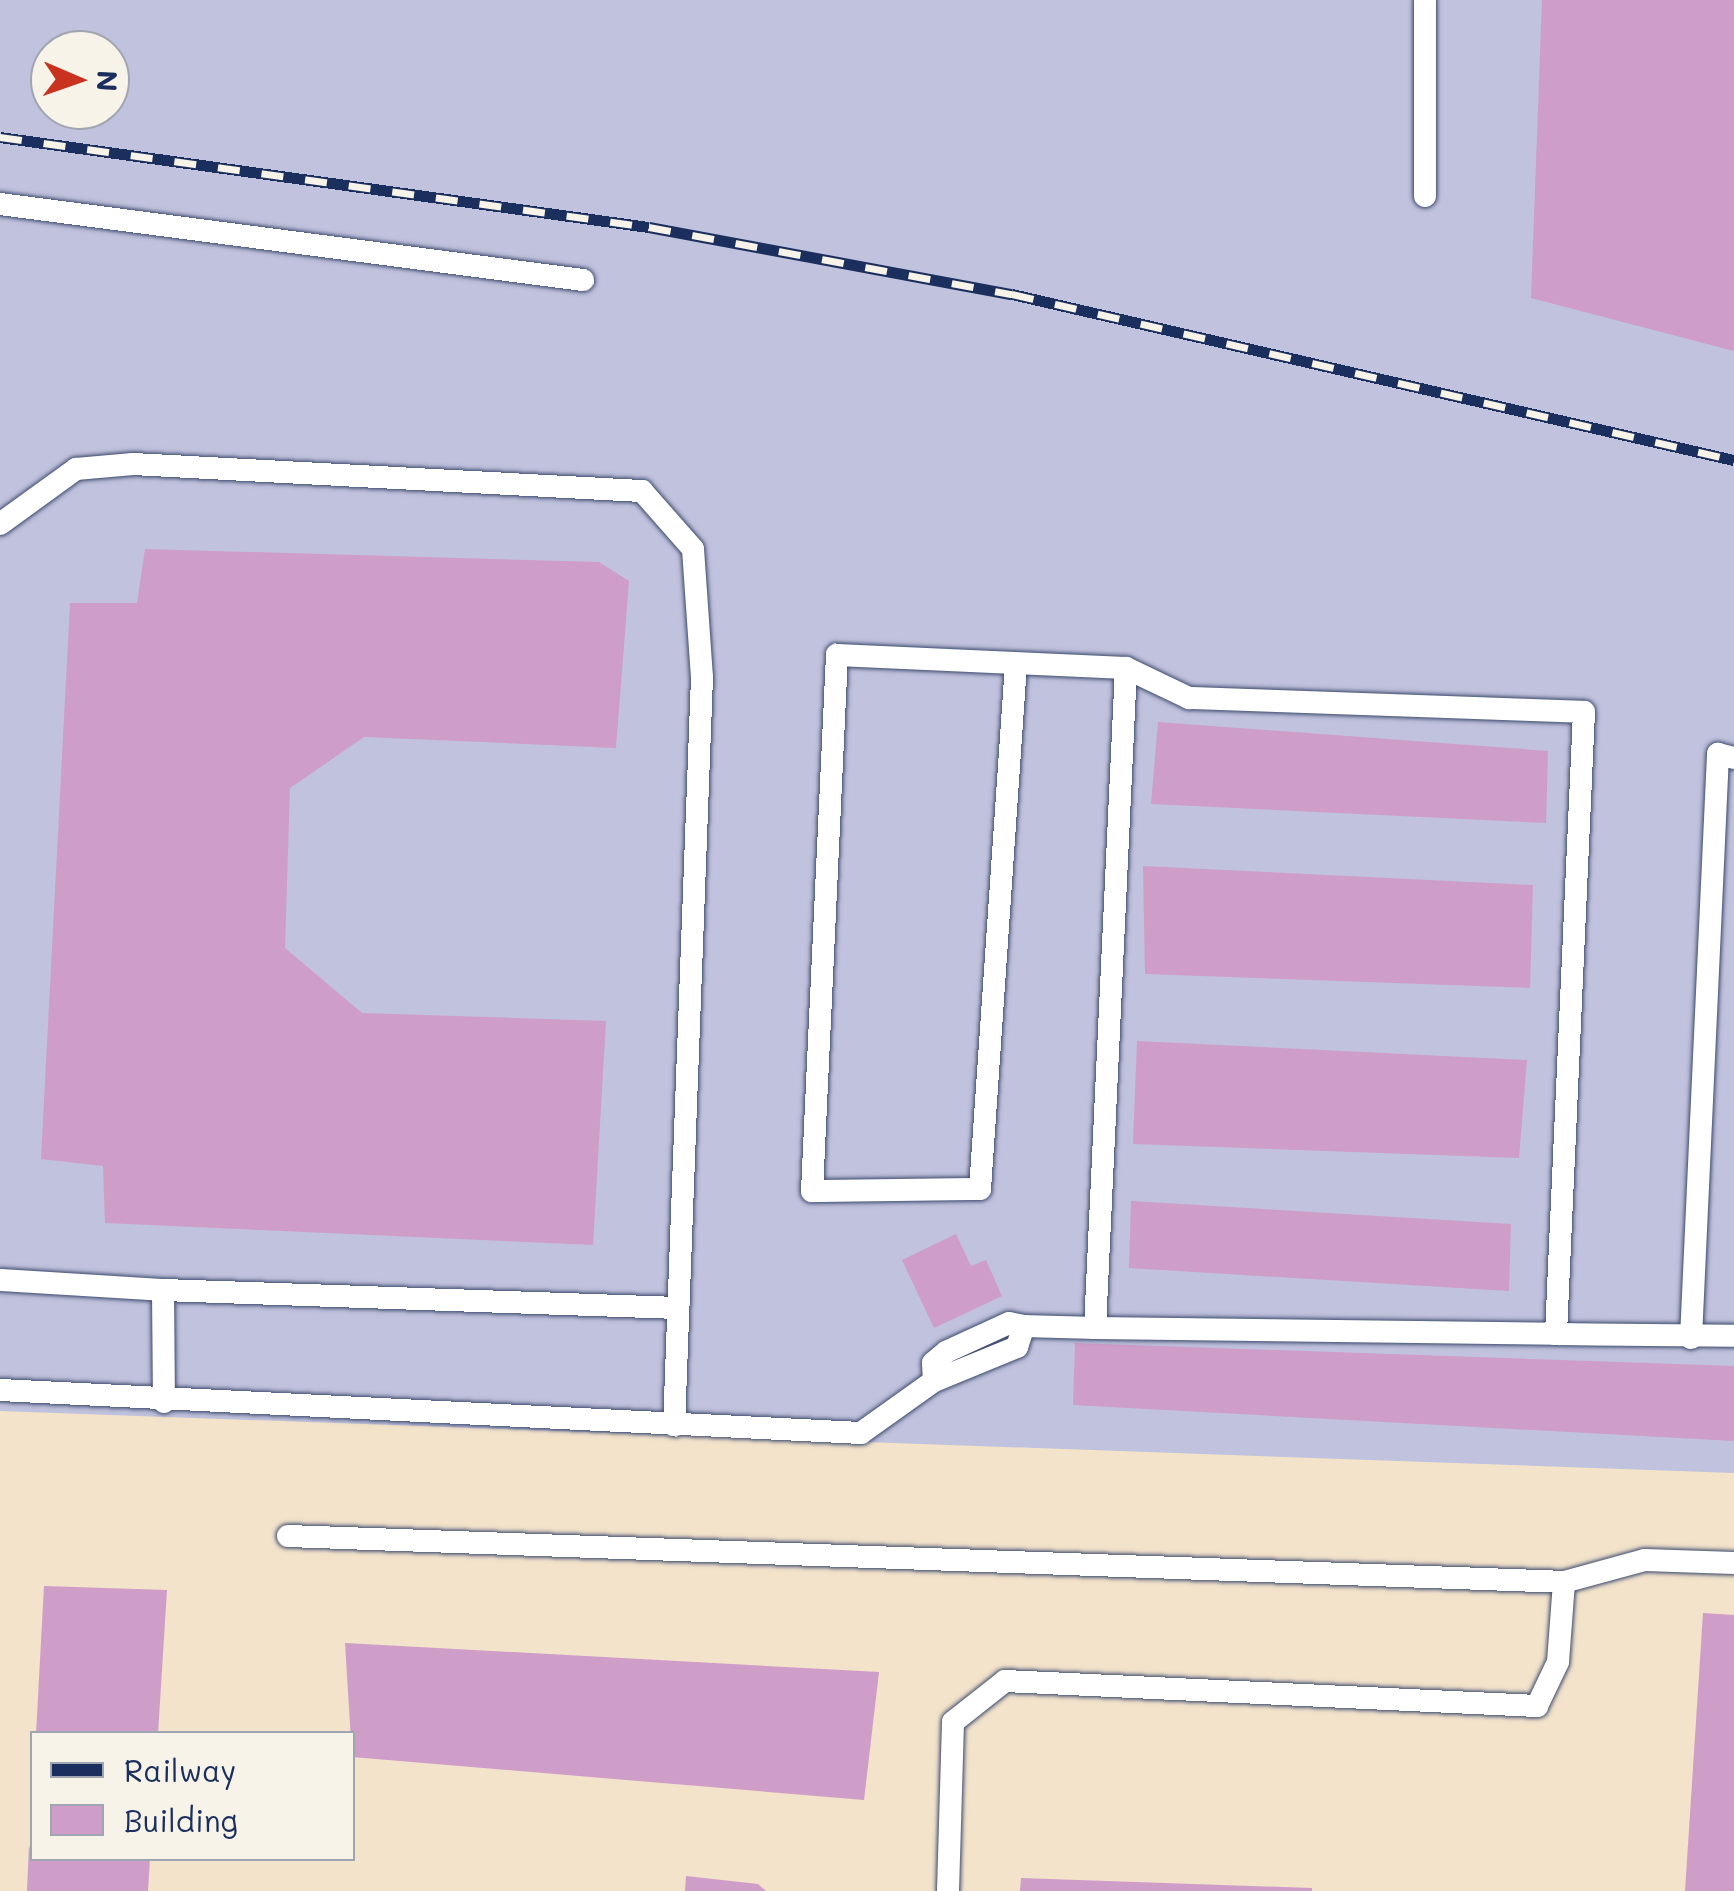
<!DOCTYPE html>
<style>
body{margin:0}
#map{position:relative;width:1734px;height:1891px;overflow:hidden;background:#f3e3cb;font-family:Mali,sans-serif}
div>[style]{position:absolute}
.industrial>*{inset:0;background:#c1c2dd}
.building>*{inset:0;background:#ce9dc8}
.roads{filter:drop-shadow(0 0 2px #3b4a6e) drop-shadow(0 0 2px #3b4a6e)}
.lane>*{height:22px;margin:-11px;padding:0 11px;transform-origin:11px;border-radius:11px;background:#fff}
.rail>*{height:11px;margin-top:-5.5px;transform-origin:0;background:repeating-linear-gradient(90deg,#f7f3e8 0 22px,#1b2f5e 0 44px);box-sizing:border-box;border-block:2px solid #1b2f5e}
span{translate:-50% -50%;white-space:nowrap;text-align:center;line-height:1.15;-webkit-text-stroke:8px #f7f3e8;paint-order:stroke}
.legend{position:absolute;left:30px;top:1731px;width:325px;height:130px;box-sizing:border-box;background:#f7f3e8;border:2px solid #9fa5b1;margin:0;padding:12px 18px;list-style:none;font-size:30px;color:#1b2f5e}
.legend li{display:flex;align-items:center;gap:20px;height:50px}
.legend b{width:50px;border:2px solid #9fa5b1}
.north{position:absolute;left:30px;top:30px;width:100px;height:100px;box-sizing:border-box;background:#f7f3e8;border:2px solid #9fa5b1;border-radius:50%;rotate:92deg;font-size:28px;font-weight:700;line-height:40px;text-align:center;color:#1b2f5e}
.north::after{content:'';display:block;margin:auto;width:35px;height:45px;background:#c8321e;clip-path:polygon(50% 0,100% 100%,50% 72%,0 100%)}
</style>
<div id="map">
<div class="industrial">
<div style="clip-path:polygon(evenodd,0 0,1734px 0,1734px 1473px,0 1411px,0 0,50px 50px,110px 50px,110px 110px,50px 110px,50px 50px)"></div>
</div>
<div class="building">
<div style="clip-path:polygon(1542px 0,1734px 0,1734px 351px,1531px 298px)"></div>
<div style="clip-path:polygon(145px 549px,599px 562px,629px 581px,616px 748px,364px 737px,290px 788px,285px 948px,362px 1013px,606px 1021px,593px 1245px,105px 1223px,103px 1166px,41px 1159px,70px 603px,137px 603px)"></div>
<div style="clip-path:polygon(1158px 722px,1548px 751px,1546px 823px,1151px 804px)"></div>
<div style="clip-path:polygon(1143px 866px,1533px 885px,1530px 988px,1145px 974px)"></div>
<div style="clip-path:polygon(1137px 1041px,1527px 1060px,1519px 1158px,1133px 1144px)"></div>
<div style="clip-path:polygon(1131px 1201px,1511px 1224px,1509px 1291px,1129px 1268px)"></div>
<div style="clip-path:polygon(956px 1234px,971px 1266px,986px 1260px,1002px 1296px,934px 1328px,902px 1260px)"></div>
<div style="clip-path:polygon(1075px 1343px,1734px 1366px,1734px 1441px,1073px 1405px)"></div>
<div style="clip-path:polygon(44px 1586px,167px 1590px,158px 1734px,36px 1734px)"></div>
<div style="clip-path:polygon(1703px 1613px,1734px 1615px,1734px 1891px,1685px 1891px)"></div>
<div style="clip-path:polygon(345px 1643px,879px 1672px,864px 1800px,352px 1757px)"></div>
<div style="clip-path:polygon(29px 1845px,32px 1858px,150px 1858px,148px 1891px,27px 1891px)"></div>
<div style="clip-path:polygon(686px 1876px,758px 1884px,766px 1891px,685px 1891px)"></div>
<div style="clip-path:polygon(1021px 1878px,1312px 1888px,1312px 1891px,1020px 1891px)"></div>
</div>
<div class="roads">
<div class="lane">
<div style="left:1425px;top:196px;width:196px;rotate:-90deg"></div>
<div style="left:0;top:204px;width:588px;rotate:7.43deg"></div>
<div style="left:0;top:524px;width:94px;rotate:-35.9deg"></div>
<div style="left:76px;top:469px;width:57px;rotate:-5deg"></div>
<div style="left:133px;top:464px;width:510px;rotate:3.04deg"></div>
<div style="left:642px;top:491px;width:77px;rotate:48.7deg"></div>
<div style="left:693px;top:549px;width:128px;rotate:86deg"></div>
<div style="left:702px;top:677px;width:749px;rotate:92.14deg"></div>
<div style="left:1016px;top:664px;width:526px;rotate:93.92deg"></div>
<div style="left:980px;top:1189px;width:168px;rotate:179.3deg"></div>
<div style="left:812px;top:1191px;width:537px;rotate:-87.33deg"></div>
<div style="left:837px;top:655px;width:289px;rotate:2.6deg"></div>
<div style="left:1126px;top:668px;width:661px;rotate:92.69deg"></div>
<div style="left:1095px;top:1328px;width:71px;rotate:-178.4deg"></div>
<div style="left:1126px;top:668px;width:70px;rotate:25.5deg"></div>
<div style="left:1189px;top:698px;width:395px;rotate:2deg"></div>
<div style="left:1584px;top:712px;width:623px;rotate:92.58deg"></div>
<div style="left:1556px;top:1334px;width:178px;rotate:0.6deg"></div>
<div style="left:0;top:1280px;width:163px;rotate:3.5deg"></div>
<div style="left:163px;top:1290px;width:112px;rotate:89.5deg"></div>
<div style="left:163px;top:1290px;width:515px;rotate:2deg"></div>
<div style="left:1095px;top:1328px;width:461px;rotate:0.7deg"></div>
<div style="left:1691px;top:1338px;width:585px;rotate:-87.35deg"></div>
<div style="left:1718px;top:754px;width:16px;rotate:14deg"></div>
<div style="left:0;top:1390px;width:862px;rotate:2.86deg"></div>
<div style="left:861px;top:1433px;width:90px;rotate:-35.5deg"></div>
<div style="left:934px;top:1381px;width:90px;rotate:-22.3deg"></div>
<div style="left:1017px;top:1347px;width:22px;rotate:-72deg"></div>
<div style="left:1024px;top:1326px;width:15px;rotate:-169deg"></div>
<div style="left:1009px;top:1323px;width:69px;rotate:155.3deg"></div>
<div style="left:946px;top:1352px;width:17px;rotate:140deg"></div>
<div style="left:933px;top:1363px;width:18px;rotate:87deg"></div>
<div style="left:288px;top:1536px;width:1277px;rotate:2.06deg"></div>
<div style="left:948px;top:1891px;width:169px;rotate:-88.3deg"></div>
<div style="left:953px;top:1722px;width:66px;rotate:-38.3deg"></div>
<div style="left:1005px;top:1681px;width:533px;rotate:2.69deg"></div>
<div style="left:1537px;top:1706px;width:49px;rotate:-64.5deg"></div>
<div style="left:1558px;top:1662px;width:80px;rotate:-85.7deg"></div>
<div style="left:1564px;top:1582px;width:84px;rotate:-15.2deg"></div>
<div style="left:1645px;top:1560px;width:89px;rotate:1.9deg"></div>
</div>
</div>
<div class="rail">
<div style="left:0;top:137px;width:655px;rotate:7.9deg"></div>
<div style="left:649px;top:227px;width:369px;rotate:10.5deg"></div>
<div style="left:1012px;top:294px;width:741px;rotate:12.95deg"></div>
</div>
<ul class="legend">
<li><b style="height:12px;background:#1b2f5e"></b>Railway</li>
<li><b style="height:28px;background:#ce9dc8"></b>Building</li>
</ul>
<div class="north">N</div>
</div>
